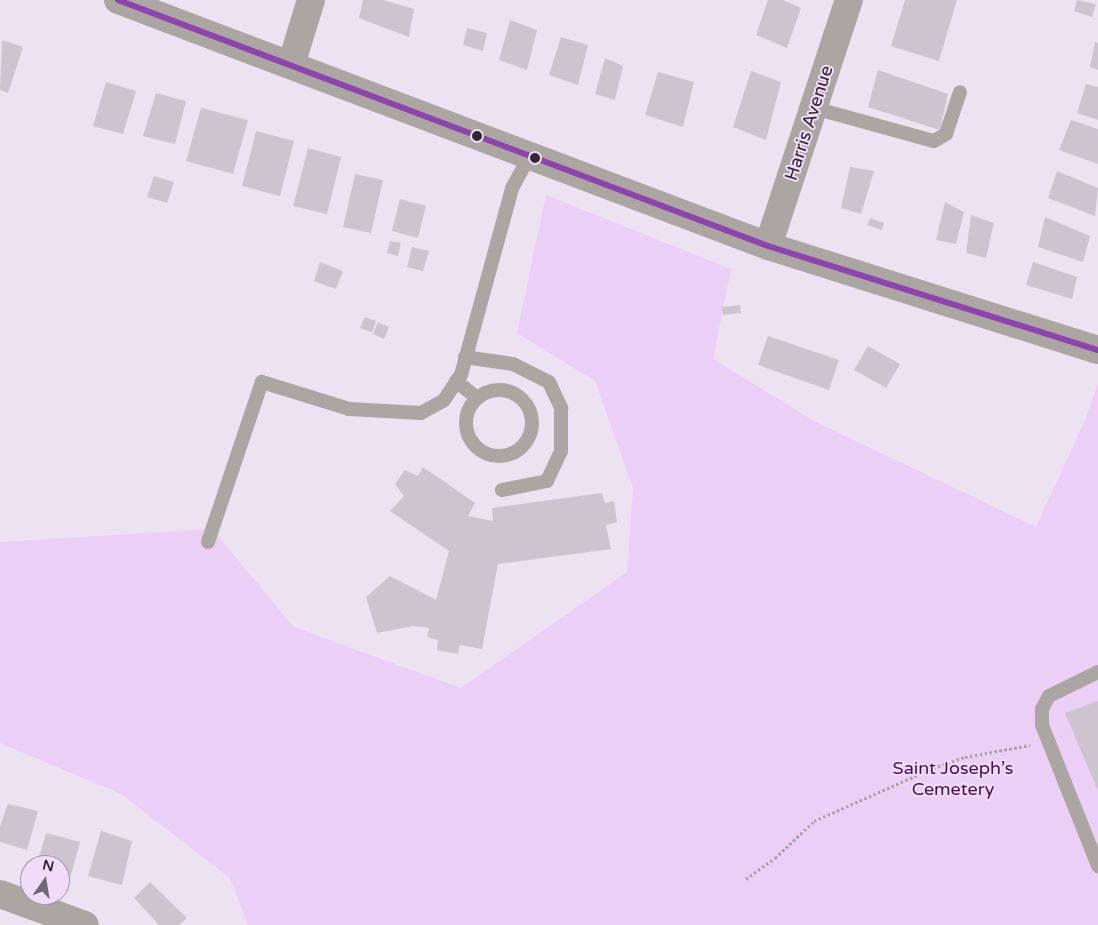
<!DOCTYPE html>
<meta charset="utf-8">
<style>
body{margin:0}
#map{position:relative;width:1098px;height:925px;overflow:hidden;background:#ede2f2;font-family:"Varela Round",sans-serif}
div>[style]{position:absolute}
.green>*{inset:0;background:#eccff7}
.building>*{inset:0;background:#cdc4d0}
.path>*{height:3px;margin-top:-1.5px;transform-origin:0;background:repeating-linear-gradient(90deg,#a9a4a4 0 2.5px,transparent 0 5px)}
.service>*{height:14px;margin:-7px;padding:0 7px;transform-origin:7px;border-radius:7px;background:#aba6a2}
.service>.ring{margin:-7px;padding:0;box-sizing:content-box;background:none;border:14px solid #aba6a2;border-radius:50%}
.minor>*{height:28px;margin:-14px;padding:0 14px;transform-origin:14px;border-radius:14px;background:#aba6a2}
.tertiary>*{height:28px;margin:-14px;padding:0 14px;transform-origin:14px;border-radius:14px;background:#aba6a2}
.bus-1>*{height:6px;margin:-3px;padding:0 3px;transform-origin:3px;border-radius:3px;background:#8e44ad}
.dots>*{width:14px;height:14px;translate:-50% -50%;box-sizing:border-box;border:2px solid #f0dcf8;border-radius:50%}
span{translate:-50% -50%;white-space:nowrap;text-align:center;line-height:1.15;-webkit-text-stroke:4px #f0dcf8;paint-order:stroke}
.street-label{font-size:18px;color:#302833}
.park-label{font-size:18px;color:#450f56}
.north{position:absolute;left:20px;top:855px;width:50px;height:50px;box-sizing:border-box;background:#f0dcf8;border:1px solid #a394a9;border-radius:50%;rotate:13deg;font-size:14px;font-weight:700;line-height:20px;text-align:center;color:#302833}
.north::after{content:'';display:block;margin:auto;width:18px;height:22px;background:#726976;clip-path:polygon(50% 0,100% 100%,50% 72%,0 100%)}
</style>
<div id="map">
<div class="green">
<div style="clip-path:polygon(546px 195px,731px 269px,713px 359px,814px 421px,1036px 527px,1086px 418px,1098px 383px,1098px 925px,248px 925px,230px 878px,121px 794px,0 743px,0 542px,212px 529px,294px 627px,461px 688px,627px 572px,633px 488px,595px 381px,517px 333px)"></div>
</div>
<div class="building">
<div style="clip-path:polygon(363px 0,383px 0,414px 9px,409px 37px,359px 18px)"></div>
<div style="clip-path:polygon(768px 0,783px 0,801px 8px,787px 48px,756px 35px)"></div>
<div style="clip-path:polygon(905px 0,957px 0,939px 61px,891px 46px)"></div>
<div style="clip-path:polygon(1077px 0,1096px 4px,1092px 17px,1074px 11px)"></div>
<div style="clip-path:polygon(510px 20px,537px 30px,527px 70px,499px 60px)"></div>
<div style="clip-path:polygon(467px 28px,487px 33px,483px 51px,463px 45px)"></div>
<div style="clip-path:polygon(561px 37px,588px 45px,578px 85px,549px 75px)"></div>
<div style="clip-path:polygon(2px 40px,23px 47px,8px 93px,0 90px)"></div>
<div style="clip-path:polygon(1095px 42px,1098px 43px,1098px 70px,1090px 67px)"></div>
<div style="clip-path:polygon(605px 58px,623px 66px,615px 100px,595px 94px)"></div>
<div style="clip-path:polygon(878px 70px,948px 94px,940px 130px,868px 107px)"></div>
<div style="clip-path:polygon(751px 71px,781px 82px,766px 140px,733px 127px)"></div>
<div style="clip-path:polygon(658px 72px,694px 82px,683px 127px,645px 115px)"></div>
<div style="clip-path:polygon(106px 82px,136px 91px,123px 134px,93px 126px)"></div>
<div style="clip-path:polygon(1086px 84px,1098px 87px,1098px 120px,1077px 113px)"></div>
<div style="clip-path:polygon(156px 93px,186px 101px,175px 144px,143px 136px)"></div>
<div style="clip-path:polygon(201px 108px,248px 120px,233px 174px,186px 161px)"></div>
<div style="clip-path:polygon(1071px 120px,1098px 129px,1098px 164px,1059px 150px)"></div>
<div style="clip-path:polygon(256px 131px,294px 141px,280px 196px,242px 186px)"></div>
<div style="clip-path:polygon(308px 148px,341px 157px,327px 214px,293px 206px)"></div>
<div style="clip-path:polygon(850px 167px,874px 171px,861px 214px,841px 208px)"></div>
<div style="clip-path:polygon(1057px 171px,1098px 188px,1095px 216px,1048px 198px)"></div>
<div style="clip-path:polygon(355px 174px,383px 180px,371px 233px,343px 227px)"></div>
<div style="clip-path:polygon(154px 176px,174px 182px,167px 203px,147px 197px)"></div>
<div style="clip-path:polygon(400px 199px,426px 206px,418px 238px,392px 231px)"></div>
<div style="clip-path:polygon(945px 202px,964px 212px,956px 244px,936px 240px)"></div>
<div style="clip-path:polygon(971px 215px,994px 223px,986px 258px,966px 253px)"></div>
<div style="clip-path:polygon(1045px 217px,1090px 236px,1083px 262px,1038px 247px)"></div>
<div style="clip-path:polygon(870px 218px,884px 223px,882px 230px,867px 225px)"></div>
<div style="clip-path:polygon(390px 241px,401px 243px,398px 256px,387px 253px)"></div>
<div style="clip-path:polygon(412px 247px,429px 251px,423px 271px,407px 267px)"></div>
<div style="clip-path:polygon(320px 262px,343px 271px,336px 289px,314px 281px)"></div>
<div style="clip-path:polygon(1033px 262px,1077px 277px,1072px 299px,1026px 285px)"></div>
<div style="clip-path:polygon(740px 305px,741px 313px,723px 315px,722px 307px)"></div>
<div style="clip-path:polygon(365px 317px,376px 321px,372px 332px,360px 328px)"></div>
<div style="clip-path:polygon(378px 322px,389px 327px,384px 339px,373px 334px)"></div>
<div style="clip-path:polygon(768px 336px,839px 360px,829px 390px,758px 365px)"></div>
<div style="clip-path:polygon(868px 346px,900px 364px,886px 388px,854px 370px)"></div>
<div style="clip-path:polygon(423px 467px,475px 503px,468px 516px,493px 521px,492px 508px,602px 493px,605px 503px,614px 501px,617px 522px,606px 525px,611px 549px,498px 564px,482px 649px,460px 645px,458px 654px,437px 650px,438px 640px,427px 637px,429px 628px,413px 626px,377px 633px,366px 597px,390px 576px,436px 600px,449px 551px,390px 511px,404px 496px,395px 484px,405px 470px,418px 476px)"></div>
<div style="clip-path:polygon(1098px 701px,1098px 791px,1065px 713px)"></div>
<div style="clip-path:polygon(8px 804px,38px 811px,27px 850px,0 842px,0 826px)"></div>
<div style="clip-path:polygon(101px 831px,132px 841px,122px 885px,88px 876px)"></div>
<div style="clip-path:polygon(46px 833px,80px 842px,71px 875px,60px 871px,60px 865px,37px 864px)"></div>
<div style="clip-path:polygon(150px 882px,187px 918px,179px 925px,159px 925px,134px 898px)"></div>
</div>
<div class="path">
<div style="left:746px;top:879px;width:36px;rotate:-36deg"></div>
<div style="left:775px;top:858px;width:54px;rotate:-43.5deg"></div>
<div style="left:814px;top:821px;width:130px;rotate:-24deg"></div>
<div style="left:933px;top:768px;width:34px;rotate:-19deg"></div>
<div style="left:965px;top:757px;width:66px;rotate:-10.5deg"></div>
</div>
<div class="service">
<div style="left:814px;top:108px;width:124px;rotate:15.4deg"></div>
<div style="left:934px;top:141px;width:14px;rotate:-30deg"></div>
<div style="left:946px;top:134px;width:44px;rotate:-71.6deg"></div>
<div style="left:465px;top:357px;width:49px;rotate:8.3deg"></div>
<div style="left:513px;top:364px;width:40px;rotate:26.6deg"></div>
<div style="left:549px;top:382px;width:29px;rotate:65deg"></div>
<div style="left:561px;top:408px;width:43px;rotate:90deg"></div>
<div style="left:561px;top:451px;width:33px;rotate:115deg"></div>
<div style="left:547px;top:481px;width:46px;rotate:168.7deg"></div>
<div style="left:456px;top:381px;width:27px;rotate:39deg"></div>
<div class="ring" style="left:466px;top:390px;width:52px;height:52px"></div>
<div style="left:208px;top:542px;width:169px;rotate:-71.4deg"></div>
<div style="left:262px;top:382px;width:91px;rotate:17.2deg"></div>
<div style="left:349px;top:409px;width:72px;rotate:3.2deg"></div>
<div style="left:421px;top:413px;width:26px;rotate:-29deg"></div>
<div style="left:444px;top:400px;width:30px;rotate:-56deg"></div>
<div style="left:461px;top:375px;width:194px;rotate:-74.7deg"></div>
<div style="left:512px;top:188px;width:37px;rotate:-61deg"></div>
<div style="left:1098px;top:672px;width:55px;rotate:153.9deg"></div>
<div style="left:1049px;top:696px;width:15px;rotate:118deg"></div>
<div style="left:1042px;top:709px;width:16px;rotate:90deg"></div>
<div style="left:1042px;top:725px;width:152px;rotate:68.3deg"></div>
</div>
<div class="minor">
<div style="left:291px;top:65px;width:68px;rotate:-72.9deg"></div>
<div style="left:768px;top:246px;width:259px;rotate:-71.8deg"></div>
<div style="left:0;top:894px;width:90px;rotate:20deg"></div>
</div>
<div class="tertiary">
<div style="left:118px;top:0;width:695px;rotate:20.73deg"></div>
<div style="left:768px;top:246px;width:346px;rotate:17.5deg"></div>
</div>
<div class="bus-1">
<div style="left:118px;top:0;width:695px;rotate:20.73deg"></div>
<div style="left:768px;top:246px;width:346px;rotate:17.5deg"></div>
</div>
<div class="dots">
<div style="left:477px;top:136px;background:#302833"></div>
<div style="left:535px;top:158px;background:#302833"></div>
</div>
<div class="street-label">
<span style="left:809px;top:123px;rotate:-72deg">Harris Avenue</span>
</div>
<div class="park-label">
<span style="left:953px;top:779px">Saint Joseph’s<br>Cemetery</span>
</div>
<div class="north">N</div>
</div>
